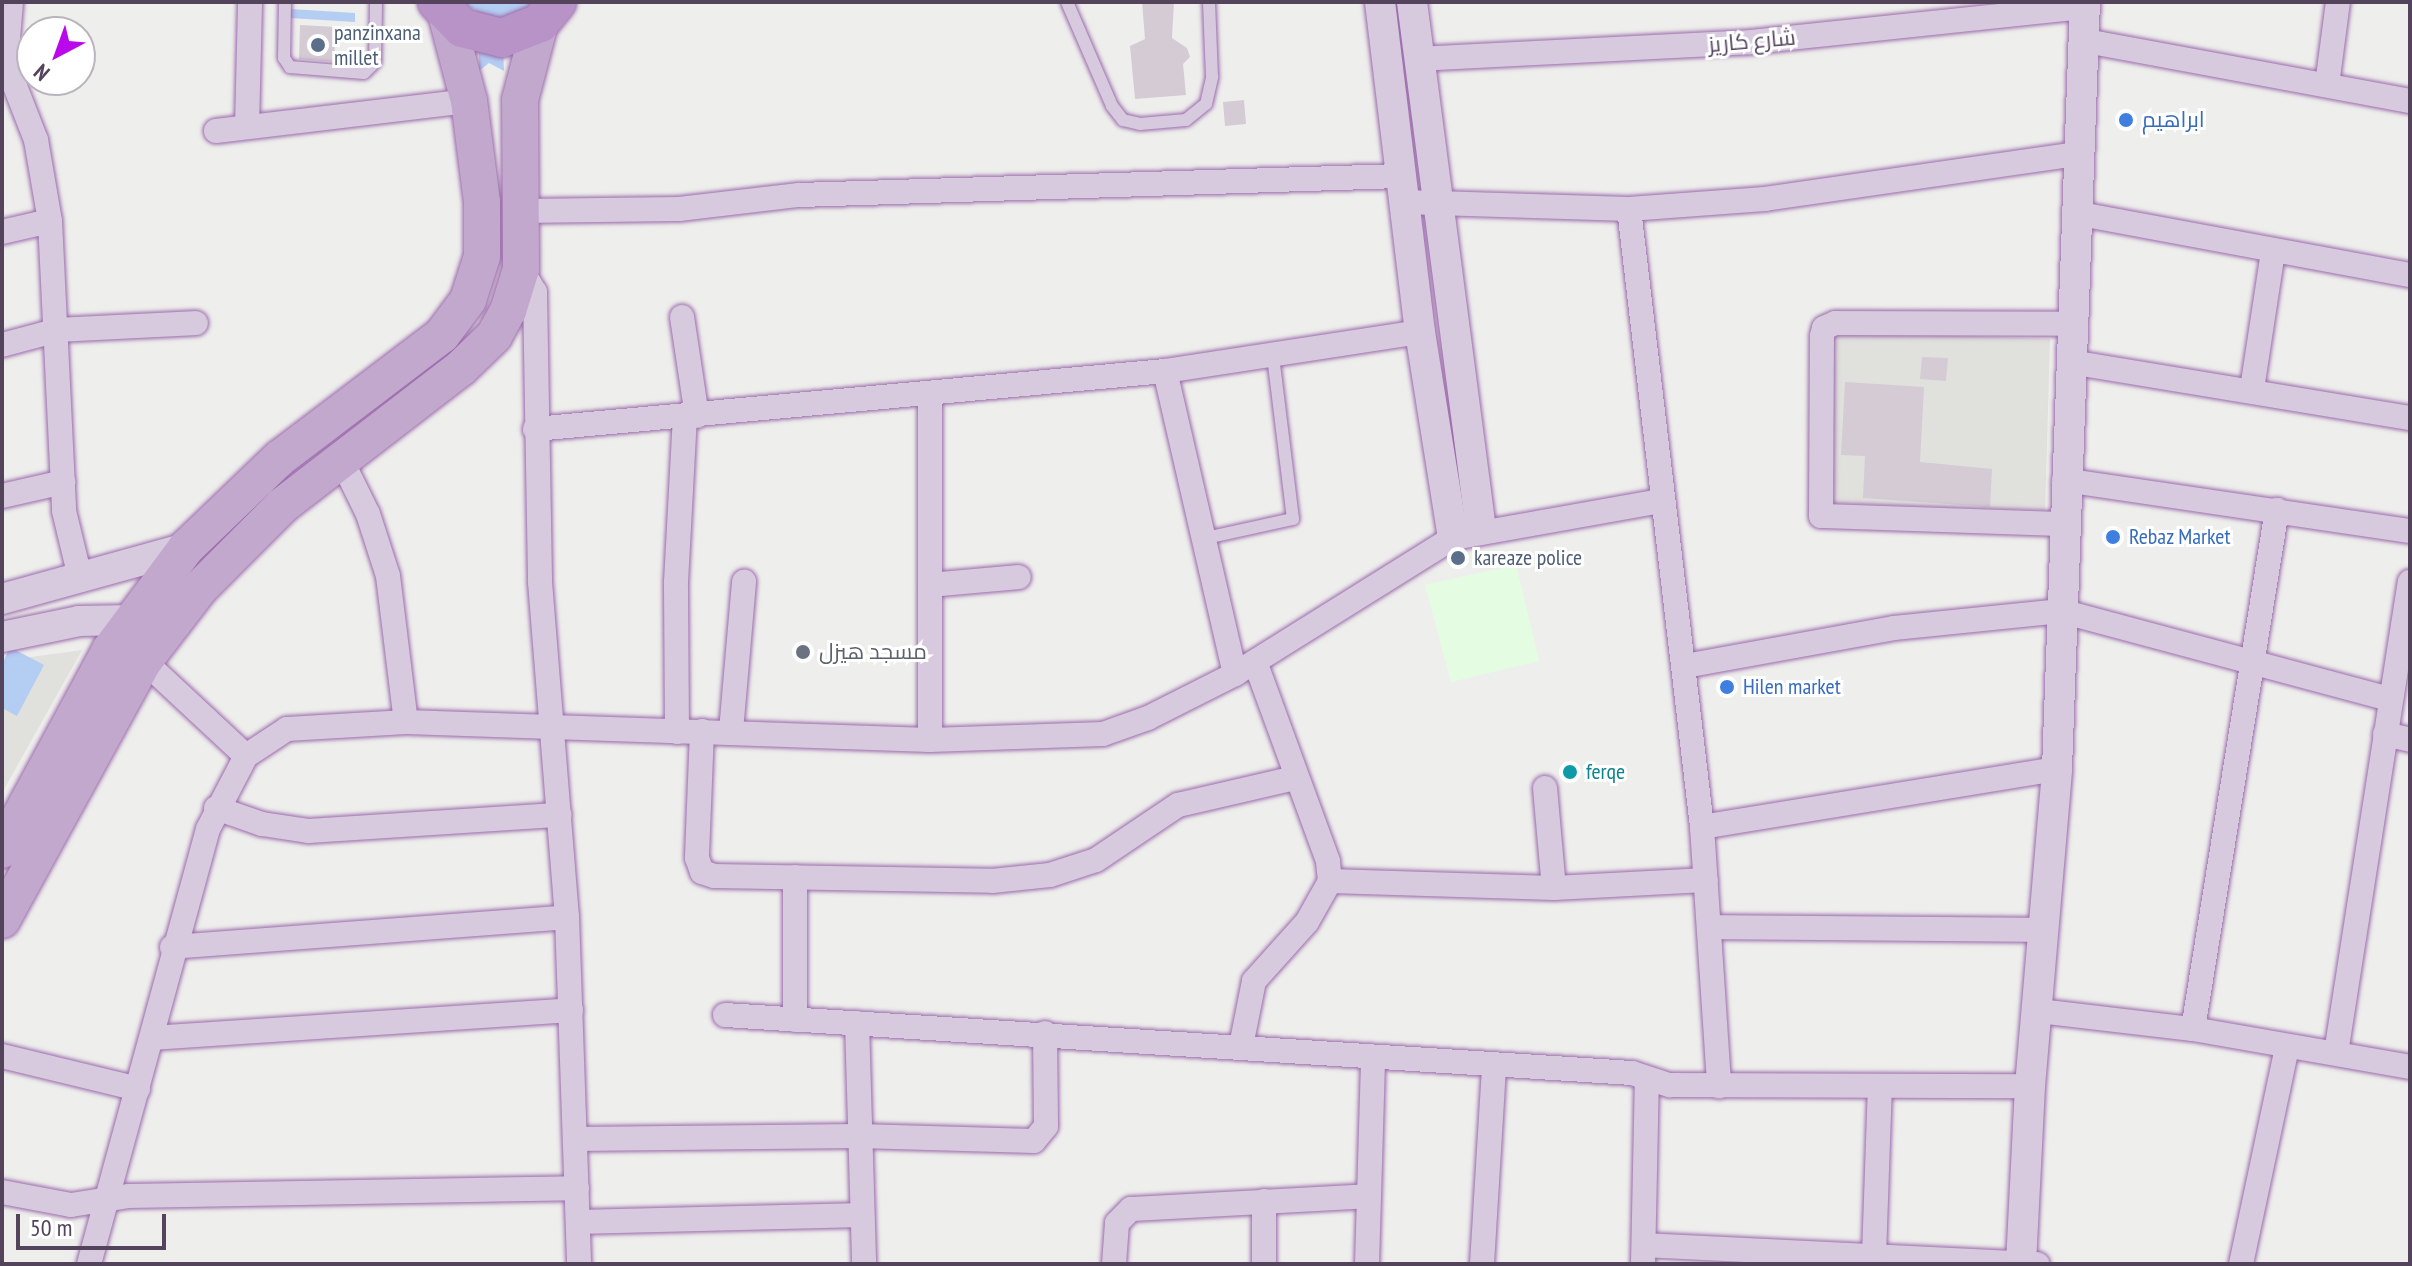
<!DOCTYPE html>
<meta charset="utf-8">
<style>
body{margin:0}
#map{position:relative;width:2412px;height:1266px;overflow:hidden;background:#eeefec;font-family:"PT Sans Narrow",Cairo,sans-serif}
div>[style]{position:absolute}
.commercial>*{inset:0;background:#e4fde2}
.education>*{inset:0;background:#e0e0dd}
.green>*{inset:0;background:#b4cdf2}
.building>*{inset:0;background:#d4cbd4}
.roads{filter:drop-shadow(0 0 2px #9b6aac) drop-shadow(0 0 2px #9b6aac)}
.service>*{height:12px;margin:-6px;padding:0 6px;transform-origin:6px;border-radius:6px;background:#d7c9de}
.minor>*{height:24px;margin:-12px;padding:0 12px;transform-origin:12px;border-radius:12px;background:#d7c9de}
.tertiary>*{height:30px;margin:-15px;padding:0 15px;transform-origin:15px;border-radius:15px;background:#d7c9de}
.primary>*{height:36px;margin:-18px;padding:0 18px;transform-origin:18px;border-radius:18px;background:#c3a8ce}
.trunk>*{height:38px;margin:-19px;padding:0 19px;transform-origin:19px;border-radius:19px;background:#b893c8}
.dots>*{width:22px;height:22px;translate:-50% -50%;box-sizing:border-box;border:4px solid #fff;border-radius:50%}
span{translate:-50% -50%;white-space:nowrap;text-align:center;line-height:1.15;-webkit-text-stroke:6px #fff;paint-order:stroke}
.service-label{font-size:22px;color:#4e5e75}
.left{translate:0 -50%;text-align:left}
.street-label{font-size:22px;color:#53435b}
.shop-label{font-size:22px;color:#366cbe}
.worship-label{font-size:22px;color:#5b616d}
.culture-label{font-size:22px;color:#0d838f}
.frame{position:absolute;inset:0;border:4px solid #53435b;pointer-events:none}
.north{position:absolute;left:16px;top:16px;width:80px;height:80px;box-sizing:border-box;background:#fff;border:2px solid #bab4bd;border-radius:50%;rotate:221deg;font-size:22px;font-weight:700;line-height:32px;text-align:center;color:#53435b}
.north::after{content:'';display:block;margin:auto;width:28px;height:36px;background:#ba08ed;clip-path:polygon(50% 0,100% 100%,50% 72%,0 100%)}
.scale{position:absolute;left:16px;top:1214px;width:150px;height:36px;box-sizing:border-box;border:4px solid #53435b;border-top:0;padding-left:10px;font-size:24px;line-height:28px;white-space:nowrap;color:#53435b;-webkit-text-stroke:6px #fff;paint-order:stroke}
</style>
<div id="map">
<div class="commercial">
<div style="clip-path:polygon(1516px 565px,1539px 661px,1451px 682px,1425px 585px)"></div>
</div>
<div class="education">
<div style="clip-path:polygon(1834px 331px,2050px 339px,2045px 510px,1829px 503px)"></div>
<div style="clip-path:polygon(82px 650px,2px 793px,2px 661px)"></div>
</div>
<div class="green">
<div style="clip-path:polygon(462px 2px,533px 2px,515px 15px,498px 18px,482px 15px)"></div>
<div style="clip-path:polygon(291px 9px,355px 13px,355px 22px,290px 18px)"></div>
<div style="clip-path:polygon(503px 49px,504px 71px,489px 63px,479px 71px,479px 52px)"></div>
<div style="clip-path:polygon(10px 647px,44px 665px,17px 716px,2px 708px,2px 664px)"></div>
</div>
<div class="building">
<div style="clip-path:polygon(1142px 2px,1174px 2px,1172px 38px,1187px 48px,1190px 57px,1183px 64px,1186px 95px,1135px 99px,1130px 46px,1145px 39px)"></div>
<div style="clip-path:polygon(300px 25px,336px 27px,334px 62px,299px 59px)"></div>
<div style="clip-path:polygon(1244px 100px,1246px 124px,1225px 126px,1223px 102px)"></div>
<div style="clip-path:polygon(1922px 357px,1948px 358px,1946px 381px,1920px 379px)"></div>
<div style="clip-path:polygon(1845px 382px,1924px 387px,1920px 462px,1992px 469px,1990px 507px,1863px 498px,1865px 456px,1841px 455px)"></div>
</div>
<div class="roads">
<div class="service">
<div style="left:285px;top:2px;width:56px;rotate:91deg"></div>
<div style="left:284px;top:58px;width:11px;rotate:56deg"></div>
<div style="left:290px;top:67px;width:74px;rotate:4.6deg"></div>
<div style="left:364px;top:73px;width:16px;rotate:-45deg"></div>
<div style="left:375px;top:62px;width:60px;rotate:-89deg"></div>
<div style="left:1067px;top:2px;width:113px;rotate:66.6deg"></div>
<div style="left:1112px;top:106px;width:18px;rotate:52deg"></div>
<div style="left:1123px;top:120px;width:17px;rotate:13deg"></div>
<div style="left:1140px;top:124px;width:46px;rotate:-5deg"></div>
<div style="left:1186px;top:120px;width:26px;rotate:-39deg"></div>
<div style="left:1206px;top:104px;width:28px;rotate:-77deg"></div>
<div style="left:1212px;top:77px;width:75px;rotate:-92.3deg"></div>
<div style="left:1201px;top:539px;width:94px;rotate:-12.3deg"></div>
<div style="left:1293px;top:519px;width:165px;rotate:-97deg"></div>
</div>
<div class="minor">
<div style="left:11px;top:2px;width:61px;rotate:94.7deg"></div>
<div style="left:6px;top:63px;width:83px;rotate:68.7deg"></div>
<div style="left:36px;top:140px;width:82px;rotate:80.2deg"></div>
<div style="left:50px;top:221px;width:290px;rotate:87.2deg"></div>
<div style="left:64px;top:511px;width:68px;rotate:76.4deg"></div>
<div style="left:2086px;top:41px;width:330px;rotate:10.5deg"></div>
<div style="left:1419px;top:59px;width:332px;rotate:-2.9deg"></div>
<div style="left:1751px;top:42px;width:336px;rotate:-6deg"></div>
<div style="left:2327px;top:85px;width:84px;rotate:-82.5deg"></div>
<div style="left:247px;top:127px;width:125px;rotate:-88.6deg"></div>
<div style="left:216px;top:131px;width:255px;rotate:-6.8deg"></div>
<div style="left:1404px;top:202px;width:225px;rotate:1.8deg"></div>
<div style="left:1629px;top:209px;width:136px;rotate:-4.2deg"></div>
<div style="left:1765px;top:199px;width:316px;rotate:-8.2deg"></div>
<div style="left:1629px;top:209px;width:622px;rotate:83.26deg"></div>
<div style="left:1702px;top:827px;width:260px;rotate:86.2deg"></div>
<div style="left:522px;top:211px;width:157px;rotate:-0.7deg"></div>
<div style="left:679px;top:209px;width:121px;rotate:-6.7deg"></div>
<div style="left:799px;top:195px;width:602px;rotate:-1.81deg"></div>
<div style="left:2080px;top:214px;width:336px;rotate:10.5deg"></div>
<div style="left:2px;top:232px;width:49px;rotate:-12.9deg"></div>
<div style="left:521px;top:269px;width:27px;rotate:59deg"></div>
<div style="left:535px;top:292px;width:290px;rotate:89deg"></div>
<div style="left:540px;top:582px;width:336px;rotate:85.4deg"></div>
<div style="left:567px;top:917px;width:347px;rotate:88deg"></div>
<div style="left:682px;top:317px;width:100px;rotate:81.4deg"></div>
<div style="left:2px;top:345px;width:58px;rotate:-15deg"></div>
<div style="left:58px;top:330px;width:138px;rotate:-2.9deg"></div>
<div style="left:2071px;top:362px;width:344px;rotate:9.4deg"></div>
<div style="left:1165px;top:371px;width:311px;rotate:77deg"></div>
<div style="left:2252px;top:389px;width:140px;rotate:-81.3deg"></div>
<div style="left:535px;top:429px;width:633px;rotate:-5.26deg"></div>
<div style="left:1165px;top:371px;width:258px;rotate:-8.7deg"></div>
<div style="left:341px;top:459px;width:61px;rotate:63.9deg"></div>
<div style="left:368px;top:514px;width:65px;rotate:72.1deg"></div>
<div style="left:388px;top:576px;width:147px;rotate:83deg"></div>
<div style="left:2064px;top:480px;width:350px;rotate:8.4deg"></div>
<div style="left:2px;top:496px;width:63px;rotate:-12.9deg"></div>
<div style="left:2063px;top:524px;width:242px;rotate:-178.1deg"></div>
<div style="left:1821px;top:516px;width:180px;rotate:-89.7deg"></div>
<div style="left:1822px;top:336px;width:8px;rotate:-76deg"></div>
<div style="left:1824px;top:328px;width:12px;rotate:-24deg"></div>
<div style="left:1835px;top:323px;width:238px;rotate:0.2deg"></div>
<div style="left:930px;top:585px;width:89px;rotate:-5.1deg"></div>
<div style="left:144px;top:661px;width:139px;rotate:43deg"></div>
<div style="left:1685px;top:666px;width:212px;rotate:-10.3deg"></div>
<div style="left:1894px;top:628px;width:168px;rotate:-5.8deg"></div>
<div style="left:2061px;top:611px;width:340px;rotate:15deg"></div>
<div style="left:702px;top:731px;width:127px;rotate:92.3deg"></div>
<div style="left:697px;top:858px;width:15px;rotate:70deg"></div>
<div style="left:702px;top:872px;width:13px;rotate:18deg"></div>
<div style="left:714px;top:876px;width:278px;rotate:1deg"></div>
<div style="left:992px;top:881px;width:58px;rotate:-5.9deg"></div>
<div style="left:1050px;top:875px;width:48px;rotate:-18.1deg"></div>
<div style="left:1096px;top:860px;width:99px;rotate:-33.9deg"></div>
<div style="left:1178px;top:805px;width:120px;rotate:-13deg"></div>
<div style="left:731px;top:731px;width:150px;rotate:-85deg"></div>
<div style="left:677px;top:732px;width:150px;rotate:-90.4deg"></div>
<div style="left:676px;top:582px;width:165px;rotate:-86.9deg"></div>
<div style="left:2385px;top:734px;width:26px;rotate:13deg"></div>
<div style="left:930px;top:740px;width:344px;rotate:-90deg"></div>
<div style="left:1545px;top:788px;width:100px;rotate:84.9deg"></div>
<div style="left:216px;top:808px;width:49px;rotate:19.2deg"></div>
<div style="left:262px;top:824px;width:48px;rotate:8.5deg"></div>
<div style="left:309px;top:831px;width:251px;rotate:-3.7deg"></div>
<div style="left:1702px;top:827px;width:360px;rotate:-9.3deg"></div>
<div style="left:795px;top:877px;width:143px;rotate:90deg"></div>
<div style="left:1330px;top:881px;width:224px;rotate:1.8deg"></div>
<div style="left:1554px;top:888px;width:152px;rotate:-3deg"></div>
<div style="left:1709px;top:927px;width:337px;rotate:0.5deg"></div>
<div style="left:172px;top:947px;width:396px;rotate:-4.3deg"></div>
<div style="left:2039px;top:1011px;width:155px;rotate:6.7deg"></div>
<div style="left:2193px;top:1029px;width:220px;rotate:9.9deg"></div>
<div style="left:725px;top:1015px;width:909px;rotate:3.66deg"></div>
<div style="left:1632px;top:1073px;width:40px;rotate:18deg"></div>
<div style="left:1670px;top:1085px;width:360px;rotate:0.2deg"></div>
<div style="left:857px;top:1023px;width:241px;rotate:88.3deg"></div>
<div style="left:2193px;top:1029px;width:526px;rotate:-80.81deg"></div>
<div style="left:152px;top:1038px;width:420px;rotate:-3.8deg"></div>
<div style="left:1241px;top:1046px;width:66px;rotate:-78.7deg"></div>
<div style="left:1254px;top:981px;width:79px;rotate:-48.1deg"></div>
<div style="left:1307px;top:922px;width:47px;rotate:-60.7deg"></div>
<div style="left:1330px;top:881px;width:20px;rotate:-96deg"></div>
<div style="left:1328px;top:861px;width:212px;rotate:-110.1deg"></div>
<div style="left:2336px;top:1053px;width:477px;rotate:-81.1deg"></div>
<div style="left:2px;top:1056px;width:140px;rotate:13.6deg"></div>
<div style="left:575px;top:1139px;width:284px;rotate:-0.6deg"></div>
<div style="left:859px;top:1136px;width:175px;rotate:1.6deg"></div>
<div style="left:1034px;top:1141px;width:19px;rotate:-51deg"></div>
<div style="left:1046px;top:1126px;width:93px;rotate:-90.6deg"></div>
<div style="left:2px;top:1192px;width:70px;rotate:10.7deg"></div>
<div style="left:71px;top:1205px;width:59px;rotate:-8.8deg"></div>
<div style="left:129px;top:1196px;width:448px;rotate:-1deg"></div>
<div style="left:1264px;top:1201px;width:63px;rotate:90deg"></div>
<div style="left:579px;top:1222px;width:283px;rotate:-1.4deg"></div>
<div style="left:1644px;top:1245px;width:394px;rotate:2.8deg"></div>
<div style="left:1874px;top:1256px;width:170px;rotate:-88deg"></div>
<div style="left:89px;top:1264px;width:451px;rotate:-74.7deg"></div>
<div style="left:208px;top:829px;width:82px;rotate:-62.5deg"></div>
<div style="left:246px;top:756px;width:49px;rotate:-33.4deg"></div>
<div style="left:287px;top:729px;width:119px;rotate:-3.4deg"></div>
<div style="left:406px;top:722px;width:524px;rotate:1.97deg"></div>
<div style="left:930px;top:740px;width:173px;rotate:-2deg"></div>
<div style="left:1103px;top:734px;width:48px;rotate:-19.6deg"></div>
<div style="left:1148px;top:718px;width:97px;rotate:-26.8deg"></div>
<div style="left:1235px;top:674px;width:257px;rotate:-32deg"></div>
<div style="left:1453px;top:538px;width:211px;rotate:-10.1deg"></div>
<div style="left:1114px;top:1264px;width:41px;rotate:-85.8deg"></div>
<div style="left:1117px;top:1223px;width:20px;rotate:-45deg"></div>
<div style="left:1131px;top:1209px;width:238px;rotate:-3.1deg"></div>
<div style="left:1367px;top:1264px;width:204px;rotate:-88.3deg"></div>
<div style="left:1482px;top:1264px;width:197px;rotate:-86.5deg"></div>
<div style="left:1643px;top:1264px;width:185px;rotate:-88.8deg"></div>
<div style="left:2241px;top:1264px;width:222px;rotate:-78deg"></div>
</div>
<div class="tertiary">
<div style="left:1380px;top:2px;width:332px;rotate:83.1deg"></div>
<div style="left:1420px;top:332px;width:209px;rotate:80.9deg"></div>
<div style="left:1412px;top:2px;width:532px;rotate:82.55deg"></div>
<div style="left:2px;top:599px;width:191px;rotate:-15.5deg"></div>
<div style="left:2px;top:637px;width:79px;rotate:-11.7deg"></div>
<div style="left:79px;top:621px;width:52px;rotate:-1.1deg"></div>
<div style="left:2021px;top:1264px;width:178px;rotate:-87.1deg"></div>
<div style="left:2030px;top:1086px;width:318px;rotate:-85.1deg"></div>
<div style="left:2057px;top:769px;width:768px;rotate:-87.91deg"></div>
</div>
<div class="primary">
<div style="left:2px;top:850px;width:227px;rotate:-61.6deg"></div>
<div style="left:110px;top:650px;width:127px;rotate:-53.3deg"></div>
<div style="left:186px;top:548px;width:130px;rotate:-43.8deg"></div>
<div style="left:280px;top:458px;width:203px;rotate:-37.2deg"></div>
<div style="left:442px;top:335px;width:44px;rotate:-53.4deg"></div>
<div style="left:468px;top:300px;width:46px;rotate:-72.3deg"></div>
<div style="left:482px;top:256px;width:54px;rotate:-90deg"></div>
<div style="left:482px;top:202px;width:102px;rotate:-97.3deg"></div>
<div style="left:469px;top:101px;width:90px;rotate:-104.8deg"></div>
<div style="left:2px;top:920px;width:295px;rotate:-61.3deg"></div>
<div style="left:144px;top:661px;width:92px;rotate:-52.5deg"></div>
<div style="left:200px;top:588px;width:117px;rotate:-45deg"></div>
<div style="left:283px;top:505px;width:225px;rotate:-37.6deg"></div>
<div style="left:461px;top:368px;width:46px;rotate:-44.1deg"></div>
<div style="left:494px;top:336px;width:29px;rotate:-61deg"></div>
<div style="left:508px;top:311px;width:44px;rotate:-72.8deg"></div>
<div style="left:521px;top:269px;width:169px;rotate:-90.3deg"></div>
<div style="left:520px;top:100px;width:80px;rotate:-75.4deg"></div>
</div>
<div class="trunk">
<div style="left:437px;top:2px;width:36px;rotate:46deg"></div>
<div style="left:462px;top:28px;width:41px;rotate:14deg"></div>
<div style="left:502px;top:38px;width:41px;rotate:-21.5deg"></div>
<div style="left:540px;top:23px;width:27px;rotate:-51deg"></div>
</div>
</div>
<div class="dots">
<div style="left:318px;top:45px;background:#5c6f8a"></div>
<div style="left:2126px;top:120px;background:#3f7fe0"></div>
<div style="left:2113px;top:537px;background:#3f7fe0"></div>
<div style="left:1458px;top:558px;background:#5c6f8a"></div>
<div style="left:803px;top:652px;background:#6b7280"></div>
<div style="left:1727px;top:687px;background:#3f7fe0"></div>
<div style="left:1570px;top:772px;background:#0f9aa8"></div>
</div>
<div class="service-label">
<span class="left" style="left:334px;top:45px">panzinxana<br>millet</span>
<span class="left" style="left:1474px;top:558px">kareaze police</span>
</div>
<div class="street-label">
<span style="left:1752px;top:41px;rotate:-5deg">شارع كاريز</span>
</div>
<div class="shop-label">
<span class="left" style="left:2142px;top:120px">ابراهيم</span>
<span class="left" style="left:2129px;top:537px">Rebaz Market</span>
<span class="left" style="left:1743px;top:687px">Hilen market</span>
</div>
<div class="worship-label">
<span class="left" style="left:819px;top:652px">مسجد هيزل</span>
</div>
<div class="culture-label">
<span class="left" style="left:1586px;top:772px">ferqe</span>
</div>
<div class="frame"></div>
<div class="north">N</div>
<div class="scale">50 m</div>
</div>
